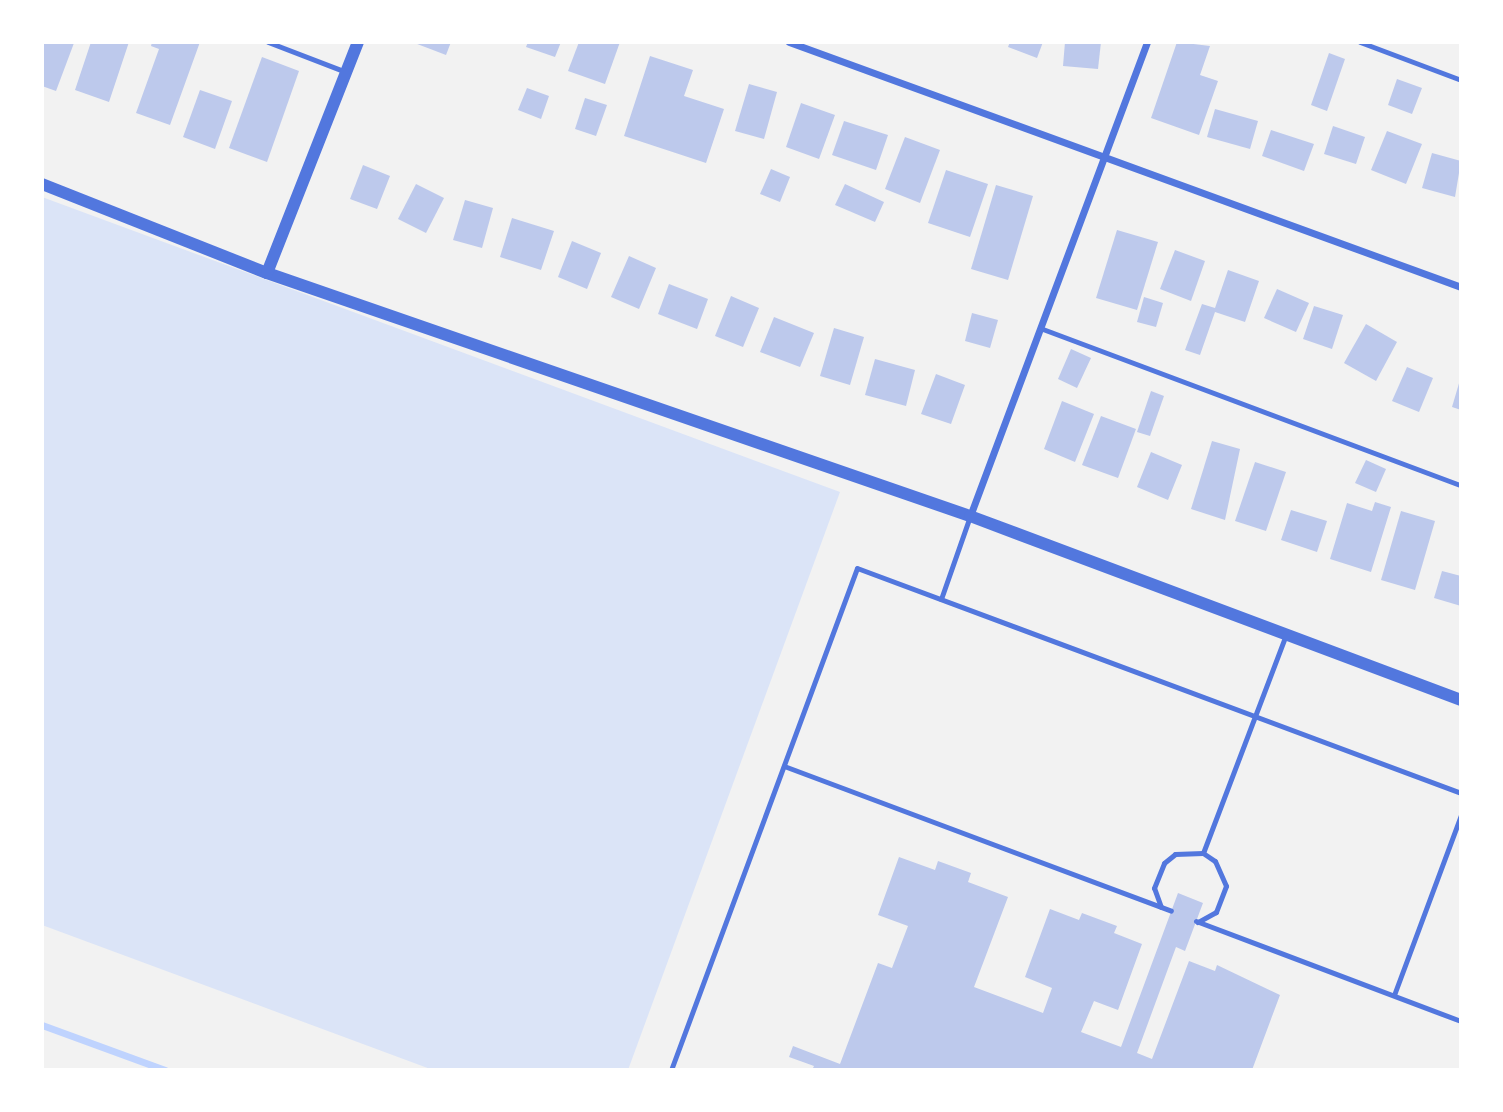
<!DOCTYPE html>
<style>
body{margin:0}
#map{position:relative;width:1503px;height:1112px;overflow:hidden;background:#f2f2f2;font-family:"DM Sans",sans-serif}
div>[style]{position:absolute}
.green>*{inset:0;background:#dbe4f7}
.stream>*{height:7px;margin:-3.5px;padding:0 3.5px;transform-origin:3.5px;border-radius:3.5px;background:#bfd3fe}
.building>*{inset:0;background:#bdc9ec}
.service>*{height:5px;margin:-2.5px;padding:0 2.5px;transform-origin:2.5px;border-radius:2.5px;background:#5277de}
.minor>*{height:7px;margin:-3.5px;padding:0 3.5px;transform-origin:3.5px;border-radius:3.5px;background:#5277de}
.tertiary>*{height:12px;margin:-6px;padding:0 6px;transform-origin:6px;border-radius:6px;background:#5277de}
span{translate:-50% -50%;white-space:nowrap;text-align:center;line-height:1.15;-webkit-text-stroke:7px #fff;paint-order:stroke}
.frame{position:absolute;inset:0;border:44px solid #fff;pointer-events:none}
</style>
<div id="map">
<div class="green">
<div style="clip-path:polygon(42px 197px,840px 492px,628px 1070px,433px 1070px,42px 925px)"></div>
</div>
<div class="stream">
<div style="left:42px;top:1025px;width:131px;rotate:20.1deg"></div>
</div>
<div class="building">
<div style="clip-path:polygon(42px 42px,74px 43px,56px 91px,42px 86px)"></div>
<div style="clip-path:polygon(91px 42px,129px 42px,109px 102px,75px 90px)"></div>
<div style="clip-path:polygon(152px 42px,200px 42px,170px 125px,136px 113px,159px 49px,151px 46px)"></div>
<div style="clip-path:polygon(412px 42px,451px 42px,446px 55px)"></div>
<div style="clip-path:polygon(528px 42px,561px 42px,555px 57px,526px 47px)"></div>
<div style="clip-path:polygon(579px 42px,620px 42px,605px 84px,568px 71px)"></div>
<div style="clip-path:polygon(1010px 42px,1043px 42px,1037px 58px,1008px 47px)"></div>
<div style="clip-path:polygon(1065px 42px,1101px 42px,1098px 69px,1063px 66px)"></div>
<div style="clip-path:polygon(1177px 42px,1210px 46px,1200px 75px,1218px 81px,1199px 135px,1151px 118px)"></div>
<div style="clip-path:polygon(1329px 53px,1345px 59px,1327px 111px,1311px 105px)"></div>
<div style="clip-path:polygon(650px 56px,693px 70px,684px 96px,724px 109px,706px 163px,624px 136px)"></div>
<div style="clip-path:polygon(262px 57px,299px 71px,267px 162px,229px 148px)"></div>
<div style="clip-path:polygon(1397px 79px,1422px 88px,1412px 114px,1388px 105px)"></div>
<div style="clip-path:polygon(749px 84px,777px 92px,764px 139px,735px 131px)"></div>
<div style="clip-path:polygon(527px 88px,549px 96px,541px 119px,518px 110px)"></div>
<div style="clip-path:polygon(200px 90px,232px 101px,215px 149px,183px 137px)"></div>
<div style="clip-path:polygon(585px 98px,607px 105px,596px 136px,575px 129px)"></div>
<div style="clip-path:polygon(801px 103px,835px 115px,819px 159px,786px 147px)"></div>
<div style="clip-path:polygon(1215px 109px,1258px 121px,1250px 149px,1207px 137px)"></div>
<div style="clip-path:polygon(844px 121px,888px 135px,876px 170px,832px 155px)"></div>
<div style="clip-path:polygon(1333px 126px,1365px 137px,1356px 164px,1324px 154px)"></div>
<div style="clip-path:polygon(1271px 130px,1314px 144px,1304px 171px,1262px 156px)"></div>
<div style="clip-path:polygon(1387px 131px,1422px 144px,1406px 184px,1371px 170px)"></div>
<div style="clip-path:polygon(905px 137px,940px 150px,920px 203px,885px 189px)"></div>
<div style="clip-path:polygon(1432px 153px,1461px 161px,1455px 197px,1422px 188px)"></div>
<div style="clip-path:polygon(363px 165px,390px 176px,377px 209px,350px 199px)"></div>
<div style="clip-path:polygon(771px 169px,790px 177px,780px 202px,760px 194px)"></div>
<div style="clip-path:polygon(946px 170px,988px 184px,970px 237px,928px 223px)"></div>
<div style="clip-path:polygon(416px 184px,444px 198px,426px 233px,398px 219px)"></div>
<div style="clip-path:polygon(845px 184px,884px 202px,875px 222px,835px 205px)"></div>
<div style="clip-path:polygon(996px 185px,1033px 196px,1008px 280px,971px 269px)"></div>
<div style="clip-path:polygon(465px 200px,493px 208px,482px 248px,453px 240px)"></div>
<div style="clip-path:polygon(512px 218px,554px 231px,541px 270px,500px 257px)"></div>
<div style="clip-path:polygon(1117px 230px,1158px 242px,1137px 310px,1096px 298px)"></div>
<div style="clip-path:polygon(572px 241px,601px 253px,587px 289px,558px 277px)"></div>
<div style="clip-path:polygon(1175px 250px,1205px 261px,1191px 301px,1160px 289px)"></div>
<div style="clip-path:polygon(629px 256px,656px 268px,639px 309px,611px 297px)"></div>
<div style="clip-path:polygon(1228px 270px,1259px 281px,1245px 322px,1215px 312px,1200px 355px,1185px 350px,1202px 304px,1215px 308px)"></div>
<div style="clip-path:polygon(669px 284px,708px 299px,697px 329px,658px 314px)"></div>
<div style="clip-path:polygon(1277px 289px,1309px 303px,1296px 332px,1264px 318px)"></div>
<div style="clip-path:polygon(731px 296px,759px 308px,743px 347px,715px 336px)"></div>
<div style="clip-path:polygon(1144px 297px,1163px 303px,1156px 327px,1137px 322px)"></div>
<div style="clip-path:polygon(1314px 306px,1343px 315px,1332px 349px,1303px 339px)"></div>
<div style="clip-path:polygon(972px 313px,998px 320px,990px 348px,965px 341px)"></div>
<div style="clip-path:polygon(774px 317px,814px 333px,800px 367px,760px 352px)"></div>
<div style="clip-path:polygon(1366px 324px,1397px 342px,1376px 381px,1344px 363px)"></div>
<div style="clip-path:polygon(834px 328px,864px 337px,850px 385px,820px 376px)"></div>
<div style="clip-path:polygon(1071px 349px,1091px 358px,1077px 388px,1058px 379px)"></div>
<div style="clip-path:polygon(875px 359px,915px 370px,906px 406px,865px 395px)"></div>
<div style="clip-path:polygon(1407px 367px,1433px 378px,1419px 412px,1392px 401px)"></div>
<div style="clip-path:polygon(936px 374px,965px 385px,951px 424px,921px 414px)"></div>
<div style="clip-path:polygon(1460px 380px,1461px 380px,1461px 410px,1452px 407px)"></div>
<div style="clip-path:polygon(1151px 391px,1164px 396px,1150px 436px,1137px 432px)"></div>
<div style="clip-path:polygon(1062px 401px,1094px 414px,1075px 462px,1044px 449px)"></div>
<div style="clip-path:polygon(1101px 416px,1136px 429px,1118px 478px,1082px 465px)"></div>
<div style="clip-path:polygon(1212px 441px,1240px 449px,1225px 520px,1191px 509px)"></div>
<div style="clip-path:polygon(1151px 452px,1182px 465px,1168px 500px,1137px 487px)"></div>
<div style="clip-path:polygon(1366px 460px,1386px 469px,1376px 492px,1355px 483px)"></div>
<div style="clip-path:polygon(1255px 462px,1286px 472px,1266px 531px,1235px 521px)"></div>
<div style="clip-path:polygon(1375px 502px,1391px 507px,1371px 572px,1330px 559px,1347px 503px,1372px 511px)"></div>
<div style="clip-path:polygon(1291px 510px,1327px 521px,1317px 552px,1281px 540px)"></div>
<div style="clip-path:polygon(1401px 511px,1435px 521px,1415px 590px,1381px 580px)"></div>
<div style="clip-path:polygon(1442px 571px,1461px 576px,1461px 606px,1434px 598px)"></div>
<div style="clip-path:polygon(899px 857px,935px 870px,938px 861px,971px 873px,968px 882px,1008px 897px,974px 987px,1043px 1013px,1052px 988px,1025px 977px,1050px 909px,1079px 920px,1082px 913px,1117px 926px,1114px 933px,1142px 944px,1118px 1010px,1094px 1001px,1081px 1032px,1121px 1047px,1178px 893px,1203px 903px,1185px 951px,1176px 947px,1137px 1053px,1152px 1059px,1189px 961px,1215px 971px,1217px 965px,1280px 995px,1252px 1070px,812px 1070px,814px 1066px,789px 1057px,793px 1046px,840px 1064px,878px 963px,892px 968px,908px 926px,878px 915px)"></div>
</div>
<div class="service">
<div style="left:268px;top:42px;width:84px;rotate:21deg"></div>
<div style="left:1360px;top:42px;width:108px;rotate:20.6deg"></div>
<div style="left:1040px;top:328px;width:449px;rotate:20.5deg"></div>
<div style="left:941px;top:599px;width:88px;rotate:-70.7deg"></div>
<div style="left:784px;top:766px;width:413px;rotate:20.5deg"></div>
<div style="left:1203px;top:853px;width:233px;rotate:-69.2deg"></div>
<div style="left:1161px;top:907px;width:20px;rotate:-110deg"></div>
<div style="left:1154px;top:888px;width:27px;rotate:-68deg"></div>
<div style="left:1164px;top:863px;width:14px;rotate:-39deg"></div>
<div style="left:1175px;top:854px;width:28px;rotate:-2deg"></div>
<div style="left:1203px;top:853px;width:14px;rotate:34deg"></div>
<div style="left:1215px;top:861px;width:27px;rotate:66deg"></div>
<div style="left:1226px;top:886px;width:28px;rotate:111deg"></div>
<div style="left:1216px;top:912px;width:21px;rotate:151deg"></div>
<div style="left:1196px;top:921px;width:283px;rotate:20.7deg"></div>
<div style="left:1394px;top:995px;width:192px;rotate:-69.6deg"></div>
<div style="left:671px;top:1070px;width:535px;rotate:-69.67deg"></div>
<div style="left:857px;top:568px;width:645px;rotate:20.43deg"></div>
</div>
<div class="minor">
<div style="left:789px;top:42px;width:715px;rotate:20.03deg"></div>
<div style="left:970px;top:516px;width:506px;rotate:-69.52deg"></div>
</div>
<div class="tertiary">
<div style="left:42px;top:184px;width:242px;rotate:21.6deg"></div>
<div style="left:267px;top:273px;width:744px;rotate:19.07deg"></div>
<div style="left:970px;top:516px;width:524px;rotate:20.54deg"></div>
<div style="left:267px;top:273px;width:248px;rotate:-68.5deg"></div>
</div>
<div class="frame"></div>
</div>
